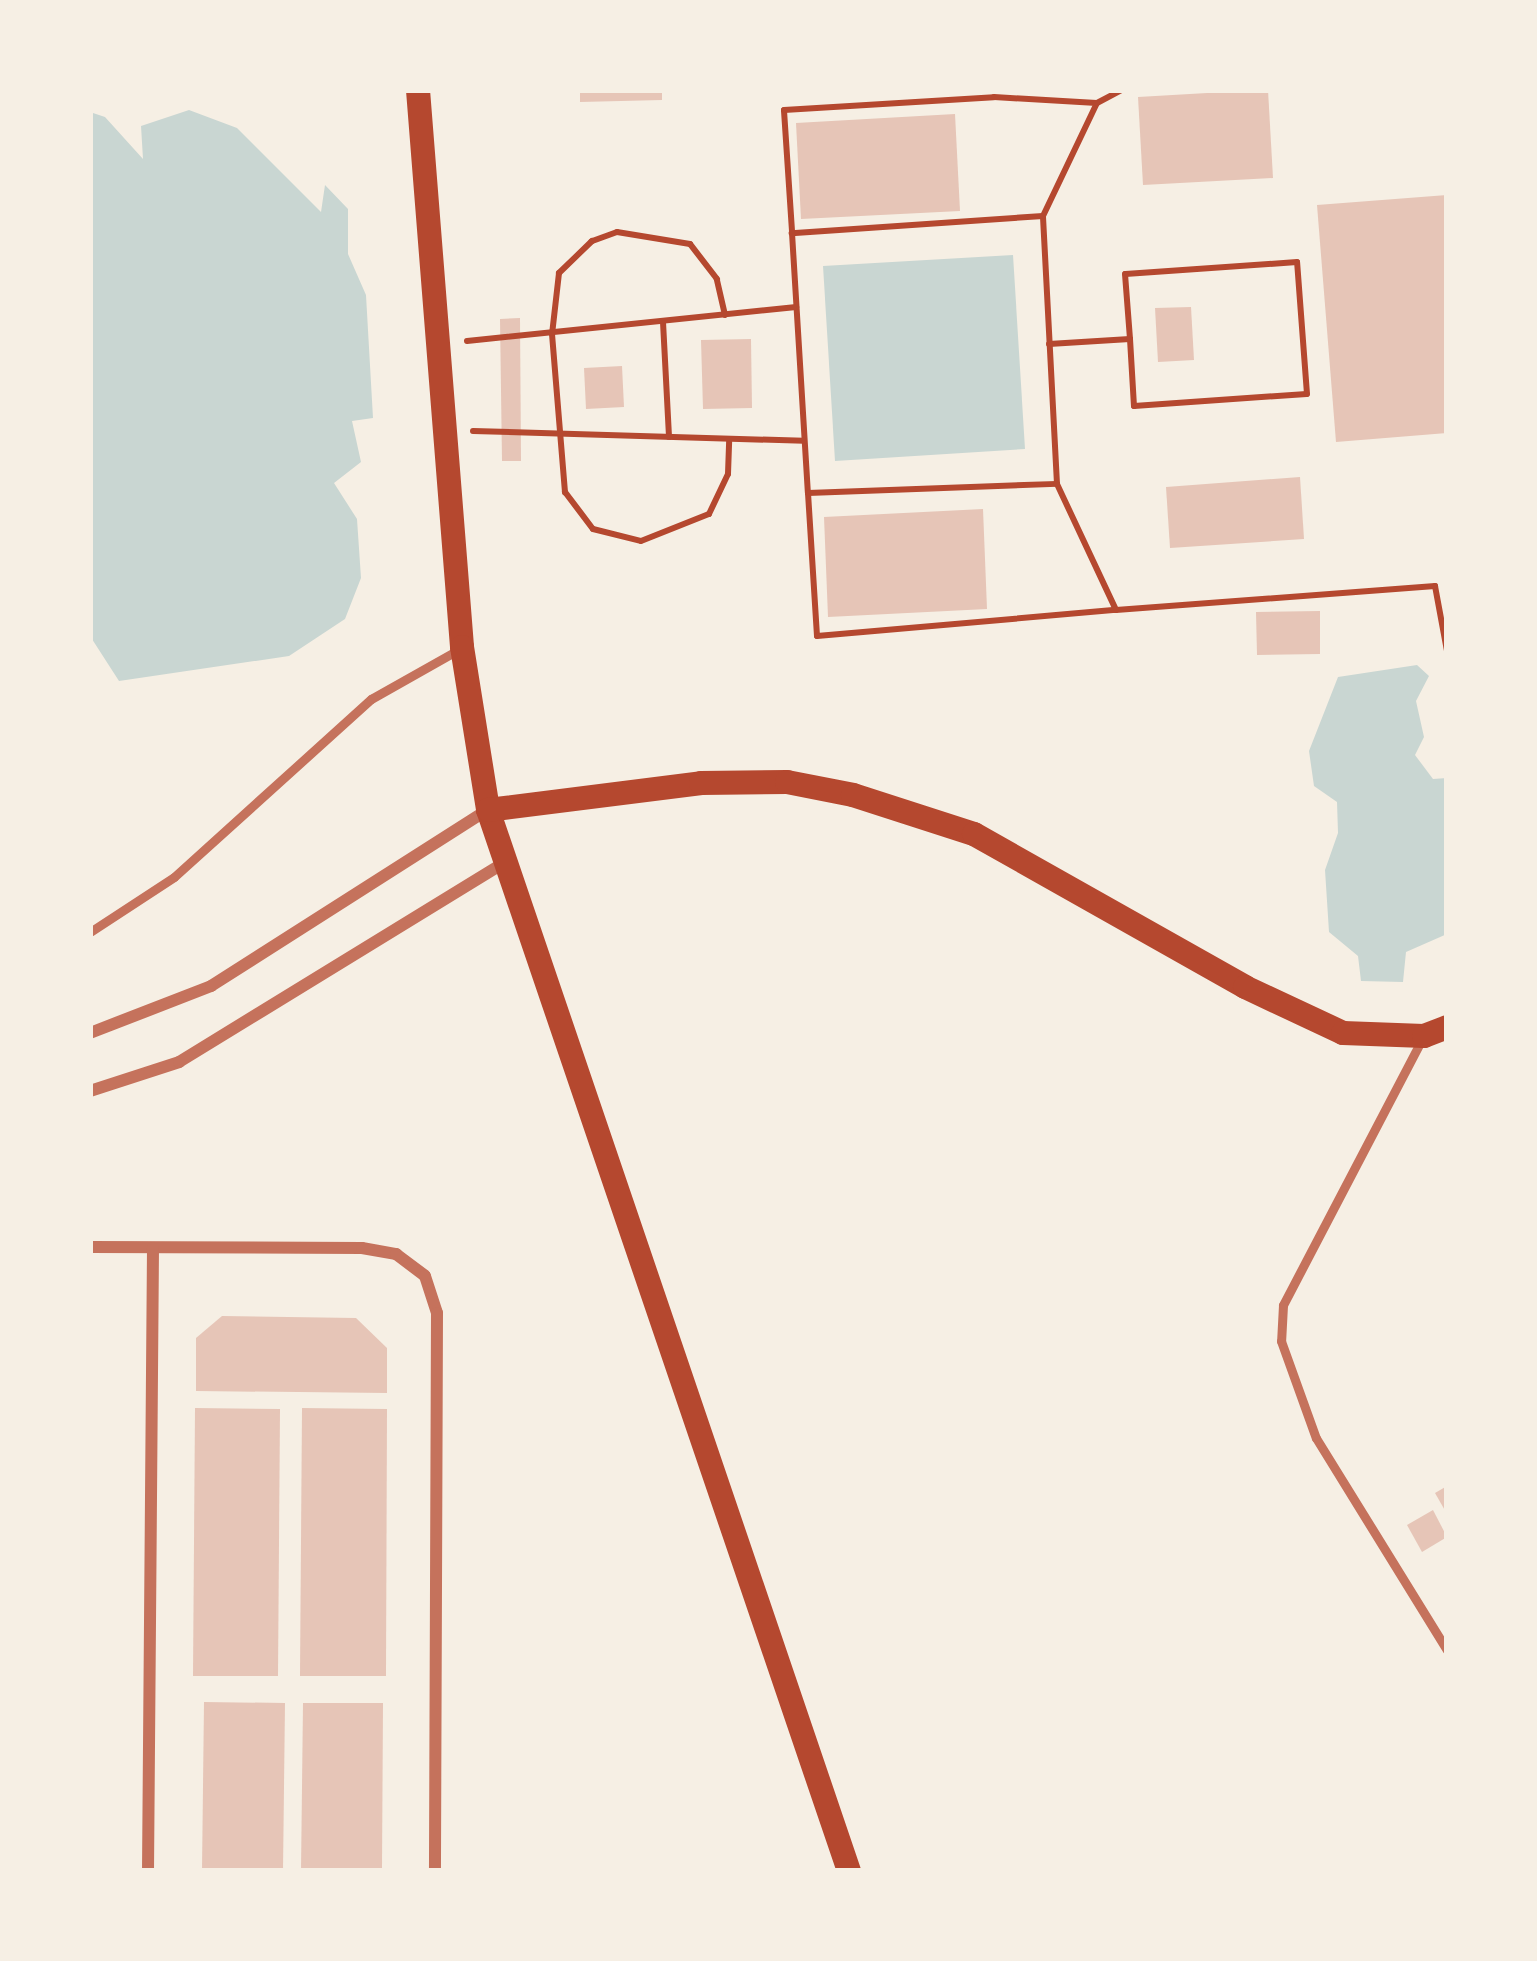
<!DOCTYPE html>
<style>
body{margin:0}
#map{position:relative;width:1537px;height:1961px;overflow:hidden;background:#f6efe4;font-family:"PT Sans",sans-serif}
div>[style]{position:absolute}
.water>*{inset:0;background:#c9d6d2}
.building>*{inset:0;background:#e6c5b7}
.path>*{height:6px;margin:-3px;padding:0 3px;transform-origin:3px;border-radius:3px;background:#b5482f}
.service>*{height:9px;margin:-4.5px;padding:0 4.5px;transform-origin:4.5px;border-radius:4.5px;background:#c5725c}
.minor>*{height:12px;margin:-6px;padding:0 6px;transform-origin:6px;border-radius:6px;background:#c5725c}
.secondary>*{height:24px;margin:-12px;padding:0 12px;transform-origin:12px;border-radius:12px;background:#b5482f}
span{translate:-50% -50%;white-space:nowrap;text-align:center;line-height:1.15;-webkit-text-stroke:12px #f6efe4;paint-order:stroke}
.frame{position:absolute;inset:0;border:93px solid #f6efe4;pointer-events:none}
</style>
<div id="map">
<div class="water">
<div style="clip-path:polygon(189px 110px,237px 128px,321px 212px,325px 185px,348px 209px,348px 254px,366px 295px,373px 418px,352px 421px,361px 462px,334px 483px,357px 519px,361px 578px,345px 619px,289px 656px,119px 681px,90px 636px,90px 112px,105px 117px,143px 159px,141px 126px)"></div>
<div style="clip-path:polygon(1013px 255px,1025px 449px,835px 461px,823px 266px)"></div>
<div style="clip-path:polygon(1417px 665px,1429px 676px,1416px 701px,1424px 737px,1415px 755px,1433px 779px,1447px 778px,1447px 934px,1406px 952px,1403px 982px,1361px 981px,1358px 956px,1329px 932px,1325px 870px,1338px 833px,1337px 802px,1314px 786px,1309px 751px,1338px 677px)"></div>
</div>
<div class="building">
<div style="clip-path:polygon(580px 90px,662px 90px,662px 100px,580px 102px)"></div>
<div style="clip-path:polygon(1259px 90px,1268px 90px,1273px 178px,1143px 185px,1138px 97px)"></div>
<div style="clip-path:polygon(955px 114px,960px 211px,801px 219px,796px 123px)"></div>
<div style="clip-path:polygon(1447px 195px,1447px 433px,1336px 442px,1317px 205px)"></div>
<div style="clip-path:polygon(1191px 307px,1194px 360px,1158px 362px,1155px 308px)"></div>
<div style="clip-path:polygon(520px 318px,521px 461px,502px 461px,500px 319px)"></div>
<div style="clip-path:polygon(751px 339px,752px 408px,703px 409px,701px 340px)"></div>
<div style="clip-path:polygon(622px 366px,624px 407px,586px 409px,584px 368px)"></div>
<div style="clip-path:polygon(1300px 477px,1304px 539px,1170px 548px,1166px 487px)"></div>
<div style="clip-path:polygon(983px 509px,987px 609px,828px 617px,824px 517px)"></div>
<div style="clip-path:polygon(1320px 611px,1320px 654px,1257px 655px,1256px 612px)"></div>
<div style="clip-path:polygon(222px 1316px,356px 1318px,387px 1348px,387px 1393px,196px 1391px,196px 1338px)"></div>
<div style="clip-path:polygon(195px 1408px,280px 1409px,278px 1676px,193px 1676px)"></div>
<div style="clip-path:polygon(302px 1408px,387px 1409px,386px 1676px,300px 1676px)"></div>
<div style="clip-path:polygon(1447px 1486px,1447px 1514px,1435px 1493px)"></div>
<div style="clip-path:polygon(1433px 1510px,1447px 1537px,1422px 1552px,1407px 1525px)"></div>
<div style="clip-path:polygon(204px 1702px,285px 1703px,283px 1871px,202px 1871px)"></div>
<div style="clip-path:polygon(303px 1703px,383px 1703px,382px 1871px,301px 1871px)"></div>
</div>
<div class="path">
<div style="left:1043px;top:216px;width:252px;rotate:176.1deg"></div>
<div style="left:792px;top:233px;width:260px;rotate:86.5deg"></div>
<div style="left:808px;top:493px;width:249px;rotate:-2.1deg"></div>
<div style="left:1057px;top:484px;width:268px;rotate:-93deg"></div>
<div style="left:1043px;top:216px;width:125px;rotate:-64.5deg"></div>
<div style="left:1097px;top:103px;width:27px;rotate:-28deg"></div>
<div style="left:792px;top:231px;width:121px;rotate:-93.8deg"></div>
<div style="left:784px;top:110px;width:210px;rotate:-3.5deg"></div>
<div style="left:994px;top:97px;width:103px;rotate:3.3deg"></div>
<div style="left:725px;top:315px;width:37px;rotate:-103deg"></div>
<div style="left:717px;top:279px;width:44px;rotate:-127.6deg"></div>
<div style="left:690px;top:244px;width:74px;rotate:-170.7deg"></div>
<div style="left:617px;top:232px;width:27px;rotate:160deg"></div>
<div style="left:592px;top:241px;width:46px;rotate:135.9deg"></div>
<div style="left:559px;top:273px;width:61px;rotate:96.5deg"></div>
<div style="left:552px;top:334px;width:159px;rotate:85.3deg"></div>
<div style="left:565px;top:492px;width:46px;rotate:52.9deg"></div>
<div style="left:593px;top:529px;width:49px;rotate:14deg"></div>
<div style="left:641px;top:541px;width:73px;rotate:-21.7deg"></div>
<div style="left:709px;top:514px;width:44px;rotate:-64.6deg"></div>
<div style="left:728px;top:474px;width:35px;rotate:-88deg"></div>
<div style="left:663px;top:322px;width:115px;rotate:87deg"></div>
<div style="left:467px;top:341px;width:331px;rotate:-5.9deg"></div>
<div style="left:1049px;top:344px;width:81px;rotate:-3.5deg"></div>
<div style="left:1130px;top:339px;width:67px;rotate:86.6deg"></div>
<div style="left:1134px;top:406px;width:173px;rotate:-4deg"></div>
<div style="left:1307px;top:394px;width:132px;rotate:-94.3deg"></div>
<div style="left:1297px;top:262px;width:172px;rotate:176deg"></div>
<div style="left:1125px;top:274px;width:65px;rotate:85.6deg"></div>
<div style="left:473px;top:431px;width:331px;rotate:1.7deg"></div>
<div style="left:1057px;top:484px;width:139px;rotate:64.9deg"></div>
<div style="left:1116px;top:610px;width:320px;rotate:-4.3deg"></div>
<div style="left:1435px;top:586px;width:66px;rotate:79.5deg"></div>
<div style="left:808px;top:493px;width:143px;rotate:86.4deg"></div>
<div style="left:817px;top:636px;width:300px;rotate:-5deg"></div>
</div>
<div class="service">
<div style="left:90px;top:932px;width:100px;rotate:-33.2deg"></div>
<div style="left:174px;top:877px;width:266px;rotate:-42.1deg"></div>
<div style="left:371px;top:699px;width:100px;rotate:-29.4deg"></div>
<div style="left:1421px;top:1041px;width:298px;rotate:117.6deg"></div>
<div style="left:1283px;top:1305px;width:36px;rotate:93deg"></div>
<div style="left:1281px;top:1341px;width:103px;rotate:70.2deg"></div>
<div style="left:1316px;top:1438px;width:249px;rotate:58.3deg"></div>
</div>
<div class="minor">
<div style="left:90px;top:1033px;width:130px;rotate:-21.2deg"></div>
<div style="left:211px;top:986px;width:327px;rotate:-32.5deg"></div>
<div style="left:90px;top:1091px;width:94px;rotate:-18deg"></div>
<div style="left:179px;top:1062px;width:382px;rotate:-31.5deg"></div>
<div style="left:90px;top:1247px;width:272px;rotate:0.2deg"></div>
<div style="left:362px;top:1248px;width:35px;rotate:10deg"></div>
<div style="left:396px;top:1254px;width:36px;rotate:37deg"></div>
<div style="left:425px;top:1276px;width:39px;rotate:72deg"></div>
<div style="left:437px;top:1313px;width:558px;rotate:90.21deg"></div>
<div style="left:148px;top:1871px;width:623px;rotate:-89.54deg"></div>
</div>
<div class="secondary">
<div style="left:418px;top:90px;width:559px;rotate:85.48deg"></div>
<div style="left:462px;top:647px;width:165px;rotate:80.9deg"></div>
<div style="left:488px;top:810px;width:1121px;rotate:71.21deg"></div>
<div style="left:488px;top:810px;width:215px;rotate:-7.2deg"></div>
<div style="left:701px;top:783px;width:86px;rotate:-0.7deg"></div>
<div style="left:787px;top:782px;width:67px;rotate:11.1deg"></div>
<div style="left:853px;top:795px;width:127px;rotate:17.9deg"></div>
<div style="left:974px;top:834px;width:311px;rotate:29.4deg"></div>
<div style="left:1245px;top:987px;width:108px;rotate:25.1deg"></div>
<div style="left:1343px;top:1033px;width:81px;rotate:2.1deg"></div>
<div style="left:1424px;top:1036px;width:25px;rotate:-21deg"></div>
</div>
<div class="frame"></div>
</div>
